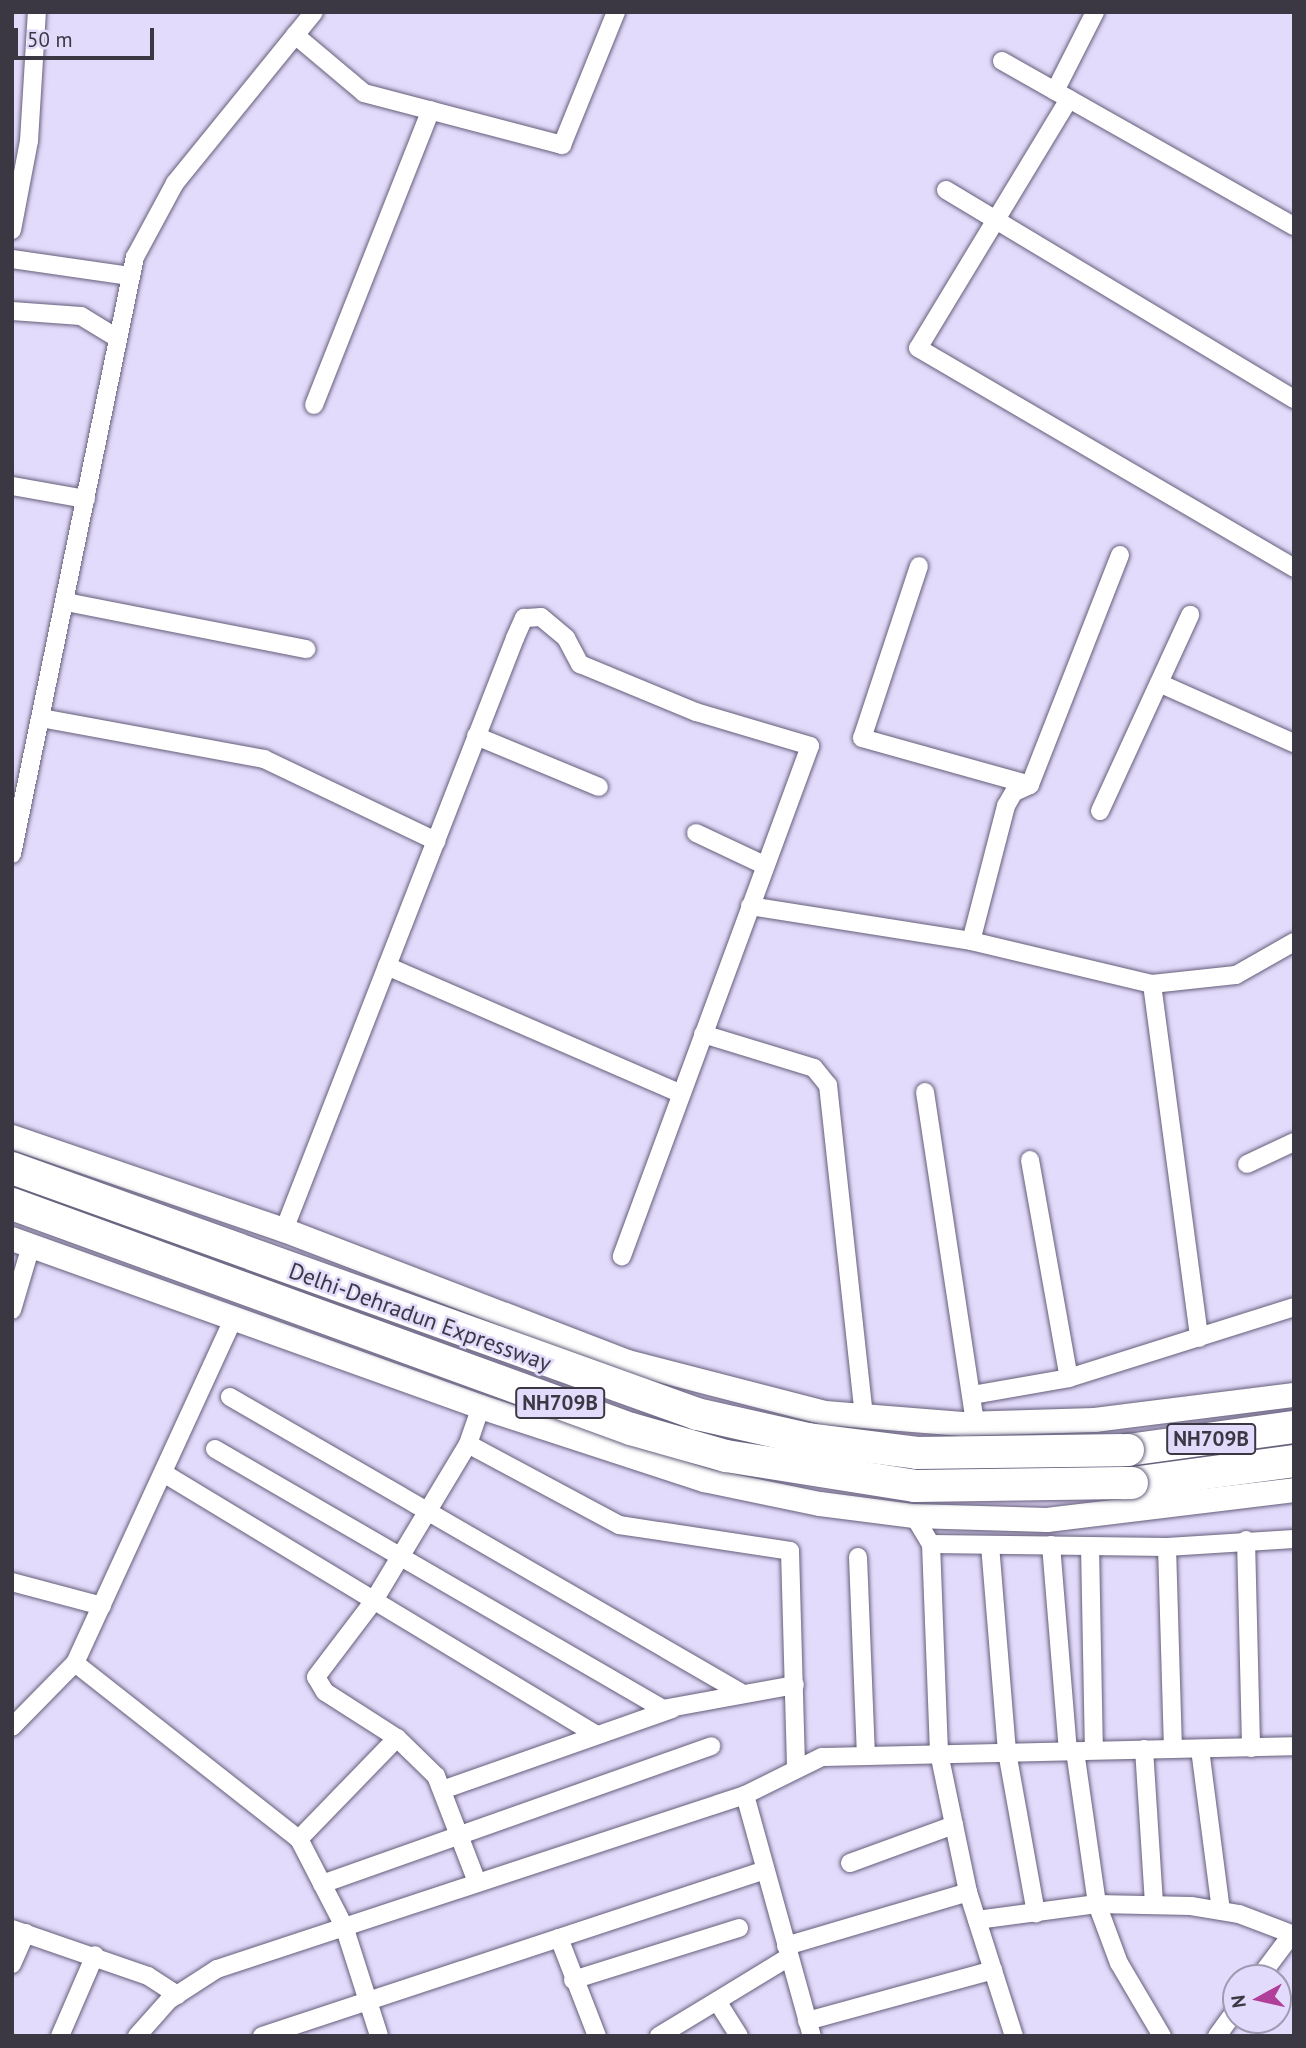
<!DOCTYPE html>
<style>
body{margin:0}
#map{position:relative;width:1306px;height:2048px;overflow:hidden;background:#e3dbfb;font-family:"PT Sans",sans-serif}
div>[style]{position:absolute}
.roads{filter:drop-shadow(0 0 2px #655e7a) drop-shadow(0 0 2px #655e7a)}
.street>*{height:18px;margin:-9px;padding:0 9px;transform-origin:9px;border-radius:9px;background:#fff}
.secondary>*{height:24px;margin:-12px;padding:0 12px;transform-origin:12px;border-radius:12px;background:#fff}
.highway>*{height:32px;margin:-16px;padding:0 16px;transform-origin:16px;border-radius:16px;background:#fff}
.bridges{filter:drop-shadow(0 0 2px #655e7a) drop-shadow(0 0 2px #655e7a)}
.highway-bridge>*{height:32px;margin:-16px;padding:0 16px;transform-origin:16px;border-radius:16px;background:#fff}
span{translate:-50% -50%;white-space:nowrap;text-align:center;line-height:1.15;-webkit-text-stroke:5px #e3dbfb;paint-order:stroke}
.shield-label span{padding:2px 5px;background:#e3dbfb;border:2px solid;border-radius:5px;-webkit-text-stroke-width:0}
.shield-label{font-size:21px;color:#3b3844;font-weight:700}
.street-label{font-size:23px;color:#3b3844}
.frame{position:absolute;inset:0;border:14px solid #3b3844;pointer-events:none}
.north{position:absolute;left:1222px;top:1964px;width:70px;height:70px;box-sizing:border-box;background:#e3dbfb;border:2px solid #a09ab2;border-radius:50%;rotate:262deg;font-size:19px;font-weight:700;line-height:28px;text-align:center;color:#3b3844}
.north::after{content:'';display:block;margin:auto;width:24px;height:32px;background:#b03f9a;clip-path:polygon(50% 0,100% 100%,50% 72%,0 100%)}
.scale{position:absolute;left:14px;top:28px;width:140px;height:32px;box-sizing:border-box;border:4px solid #3b3844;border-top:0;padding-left:9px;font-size:21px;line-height:24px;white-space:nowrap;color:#3b3844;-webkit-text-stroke:5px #e3dbfb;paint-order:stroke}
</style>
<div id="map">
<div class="roads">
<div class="street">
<div style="left:295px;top:35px;width:90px;rotate:40deg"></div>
<div style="left:364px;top:93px;width:205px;rotate:14.7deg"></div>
<div style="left:562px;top:145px;width:144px;rotate:-67.9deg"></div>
<div style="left:1002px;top:61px;width:335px;rotate:29.5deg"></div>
<div style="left:1055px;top:91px;width:89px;rotate:-63.1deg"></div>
<div style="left:1069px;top:99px;width:291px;rotate:121.2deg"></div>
<div style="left:918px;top:348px;width:436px;rotate:30.3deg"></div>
<div style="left:946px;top:190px;width:406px;rotate:31deg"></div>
<div style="left:12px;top:230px;width:91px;rotate:-79.2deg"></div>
<div style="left:29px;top:141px;width:129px;rotate:-86.5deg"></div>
<div style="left:12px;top:259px;width:119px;rotate:8.2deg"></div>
<div style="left:12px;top:311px;width:69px;rotate:4.1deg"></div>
<div style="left:81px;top:316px;width:42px;rotate:31.4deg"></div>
<div style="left:314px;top:405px;width:317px;rotate:-68.4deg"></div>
<div style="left:12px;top:486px;width:75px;rotate:10deg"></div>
<div style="left:1120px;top:555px;width:247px;rotate:111.4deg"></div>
<div style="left:1030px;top:785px;width:17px;rotate:156deg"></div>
<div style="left:1014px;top:792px;width:16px;rotate:120deg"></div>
<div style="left:1006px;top:806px;width:139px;rotate:104.5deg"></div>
<div style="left:971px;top:941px;width:186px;rotate:13.4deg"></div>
<div style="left:1152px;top:984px;width:84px;rotate:-6.1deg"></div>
<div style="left:1236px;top:975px;width:67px;rotate:-29.6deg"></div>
<div style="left:919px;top:566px;width:181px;rotate:108.3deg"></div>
<div style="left:862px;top:738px;width:174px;rotate:15.6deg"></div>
<div style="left:66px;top:602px;width:245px;rotate:11.1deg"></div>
<div style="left:1159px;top:683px;width:148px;rotate:24deg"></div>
<div style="left:41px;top:718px;width:227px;rotate:10.4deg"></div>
<div style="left:264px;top:759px;width:191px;rotate:25.5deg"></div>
<div style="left:476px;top:736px;width:133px;rotate:22.5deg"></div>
<div style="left:1100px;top:811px;width:216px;rotate:-65.3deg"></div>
<div style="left:696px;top:833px;width:75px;rotate:25.2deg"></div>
<div style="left:12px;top:854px;width:610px;rotate:-78.36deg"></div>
<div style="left:135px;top:257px;width:84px;rotate:-61.6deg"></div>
<div style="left:175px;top:183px;width:220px;rotate:-50.9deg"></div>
<div style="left:750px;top:906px;width:224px;rotate:9deg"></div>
<div style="left:387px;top:966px;width:321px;rotate:23.5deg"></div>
<div style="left:1152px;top:984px;width:357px;rotate:82.4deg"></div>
<div style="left:703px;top:1034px;width:116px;rotate:17deg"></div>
<div style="left:814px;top:1068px;width:22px;rotate:51deg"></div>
<div style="left:828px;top:1085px;width:336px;rotate:83.8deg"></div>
<div style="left:925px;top:1092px;width:336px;rotate:81.4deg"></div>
<div style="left:1030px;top:1160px;width:221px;rotate:79.9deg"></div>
<div style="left:1247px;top:1164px;width:52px;rotate:-25.1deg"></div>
<div style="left:284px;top:1230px;width:635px;rotate:-68.68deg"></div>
<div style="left:515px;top:638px;width:22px;rotate:-66deg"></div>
<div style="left:524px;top:618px;width:17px;rotate:-3deg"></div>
<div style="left:541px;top:617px;width:33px;rotate:40deg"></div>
<div style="left:566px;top:638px;width:30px;rotate:62deg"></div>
<div style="left:580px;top:664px;width:126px;rotate:22.5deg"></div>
<div style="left:696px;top:712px;width:119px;rotate:16.6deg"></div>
<div style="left:810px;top:746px;width:544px;rotate:110.24deg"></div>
<div style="left:12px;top:1310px;width:67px;rotate:-73.5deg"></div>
<div style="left:972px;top:1395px;width:98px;rotate:-9.9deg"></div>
<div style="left:1069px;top:1378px;width:236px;rotate:-17.5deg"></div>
<div style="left:230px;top:1397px;width:589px;rotate:30.05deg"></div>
<div style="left:468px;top:1444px;width:171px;rotate:28.2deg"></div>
<div style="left:619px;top:1525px;width:173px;rotate:8.6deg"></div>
<div style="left:790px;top:1551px;width:216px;rotate:88.4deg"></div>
<div style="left:215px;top:1449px;width:518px;rotate:30.13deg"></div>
<div style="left:663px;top:1709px;width:134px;rotate:-10.3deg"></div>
<div style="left:165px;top:1474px;width:502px;rotate:31.16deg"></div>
<div style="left:914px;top:1516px;width:33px;rotate:59deg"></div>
<div style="left:931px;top:1544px;width:209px;rotate:87.8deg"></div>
<div style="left:939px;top:1753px;width:142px;rotate:78.2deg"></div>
<div style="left:968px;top:1892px;width:151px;rotate:72.3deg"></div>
<div style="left:1246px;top:1540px;width:208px;rotate:88.6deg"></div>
<div style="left:931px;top:1544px;width:236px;rotate:0.7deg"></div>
<div style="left:1167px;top:1547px;width:127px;rotate:-3.6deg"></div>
<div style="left:990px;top:1545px;width:208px;rotate:85.3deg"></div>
<div style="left:1007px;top:1752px;width:164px;rotate:79.8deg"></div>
<div style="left:1051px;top:1545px;width:207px;rotate:85.3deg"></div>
<div style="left:1090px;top:1546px;width:201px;rotate:88.9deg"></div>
<div style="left:1167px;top:1547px;width:202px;rotate:88.3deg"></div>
<div style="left:858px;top:1557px;width:198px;rotate:87.7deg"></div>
<div style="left:12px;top:1582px;width:93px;rotate:14.9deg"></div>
<div style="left:75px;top:1663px;width:285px;rotate:38.2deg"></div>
<div style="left:299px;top:1839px;width:98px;rotate:62.7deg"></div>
<div style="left:344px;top:1926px;width:115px;rotate:72.3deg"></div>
<div style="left:12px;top:1727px;width:90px;rotate:-45.5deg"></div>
<div style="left:75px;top:1663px;width:381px;rotate:-65.3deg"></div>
<div style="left:1144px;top:1749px;width:156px;rotate:86.3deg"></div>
<div style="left:1200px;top:1749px;width:163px;rotate:82.6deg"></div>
<div style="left:1075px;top:1751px;width:155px;rotate:81.8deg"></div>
<div style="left:1097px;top:1904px;width:63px;rotate:69.6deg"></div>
<div style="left:1119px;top:1963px;width:85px;rotate:59.5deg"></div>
<div style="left:445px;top:1789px;width:241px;rotate:-19.4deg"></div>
<div style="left:745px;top:1795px;width:250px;rotate:74.5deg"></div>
<div style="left:299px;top:1839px;width:141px;rotate:-45.9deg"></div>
<div style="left:850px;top:1863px;width:111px;rotate:-20.1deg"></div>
<div style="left:477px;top:1882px;width:114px;rotate:-111.1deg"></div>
<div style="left:436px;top:1776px;width:54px;rotate:-135.7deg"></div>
<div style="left:397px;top:1738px;width:85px;rotate:-147.4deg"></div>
<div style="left:325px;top:1692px;width:17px;rotate:-121deg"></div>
<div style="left:316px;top:1677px;width:94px;rotate:-52.8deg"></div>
<div style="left:373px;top:1602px;width:184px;rotate:-59deg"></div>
<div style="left:468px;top:1444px;width:39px;rotate:-71deg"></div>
<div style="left:322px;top:1884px;width:413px;rotate:-19.5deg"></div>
<div style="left:977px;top:1920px;width:121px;rotate:-7.6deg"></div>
<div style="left:1097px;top:1904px;width:94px;rotate:1.2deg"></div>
<div style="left:1191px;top:1906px;width:49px;rotate:9.5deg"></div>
<div style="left:1239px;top:1914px;width:59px;rotate:20.9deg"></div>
<div style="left:12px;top:1929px;width:144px;rotate:19.1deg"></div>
<div style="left:148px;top:1976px;width:35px;rotate:33deg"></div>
<div style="left:559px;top:1938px;width:105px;rotate:68.8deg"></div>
<div style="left:786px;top:1946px;width:190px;rotate:-16.5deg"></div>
<div style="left:12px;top:1964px;width:34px;rotate:-66deg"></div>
<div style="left:1259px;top:1978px;width:55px;rotate:-53.1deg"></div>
<div style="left:573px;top:1980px;width:174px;rotate:-17.4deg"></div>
<div style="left:717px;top:2001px;width:41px;rotate:57.8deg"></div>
<div style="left:807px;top:2021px;width:193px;rotate:-15.3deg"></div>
<div style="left:60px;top:2036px;width:88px;rotate:-66.6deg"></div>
<div style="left:137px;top:2036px;width:48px;rotate:-48.4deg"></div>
<div style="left:169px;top:2000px;width:57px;rotate:-32.9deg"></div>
<div style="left:217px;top:1969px;width:556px;rotate:-18.24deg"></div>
<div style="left:745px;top:1795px;width:86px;rotate:-26.3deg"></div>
<div style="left:822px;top:1757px;width:472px;rotate:-1.3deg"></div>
<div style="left:262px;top:2036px;width:530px;rotate:-18.26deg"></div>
<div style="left:659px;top:2036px;width:152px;rotate:-31.3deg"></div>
<div style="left:1217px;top:2036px;width:32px;rotate:-54deg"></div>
</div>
<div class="secondary">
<div style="left:12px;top:1137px;width:287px;rotate:18.9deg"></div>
<div style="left:284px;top:1230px;width:368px;rotate:21deg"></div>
<div style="left:628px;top:1362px;width:203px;rotate:14.5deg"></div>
<div style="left:825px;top:1413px;width:138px;rotate:4.6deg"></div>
<div style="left:963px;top:1424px;width:132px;rotate:-1.7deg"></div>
<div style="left:1095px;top:1420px;width:201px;rotate:-7.2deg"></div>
<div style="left:12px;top:1239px;width:498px;rotate:19.7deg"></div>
<div style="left:481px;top:1407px;width:235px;rotate:18.1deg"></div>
<div style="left:704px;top:1480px;width:118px;rotate:11.7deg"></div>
<div style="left:820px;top:1504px;width:95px;rotate:7.3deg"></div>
<div style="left:914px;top:1516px;width:133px;rotate:1.7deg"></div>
<div style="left:1047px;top:1520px;width:249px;rotate:-6.9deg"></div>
</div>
<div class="highway">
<div style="left:1128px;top:1450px;width:168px;rotate:-7.9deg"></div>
<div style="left:1132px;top:1483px;width:163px;rotate:-7.7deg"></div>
</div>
</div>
<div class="bridges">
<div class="highway-bridge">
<div style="left:12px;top:1168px;width:728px;rotate:19.75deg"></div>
<div style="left:697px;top:1414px;width:114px;rotate:12.7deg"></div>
<div style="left:808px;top:1439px;width:110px;rotate:7.3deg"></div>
<div style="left:917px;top:1453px;width:211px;rotate:-0.8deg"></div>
<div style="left:12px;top:1204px;width:659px;rotate:19.98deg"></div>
<div style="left:631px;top:1429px;width:99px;rotate:15.9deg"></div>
<div style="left:726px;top:1456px;width:191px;rotate:9deg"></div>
<div style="left:915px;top:1486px;width:217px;rotate:-0.8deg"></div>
</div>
</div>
<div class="shield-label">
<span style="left:560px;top:1403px">NH709B</span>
<span style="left:1211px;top:1439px">NH709B</span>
</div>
<div class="street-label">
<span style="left:420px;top:1317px;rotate:20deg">Delhi-Dehradun Expressway</span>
</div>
<div class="frame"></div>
<div class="north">N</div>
<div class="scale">50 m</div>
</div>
